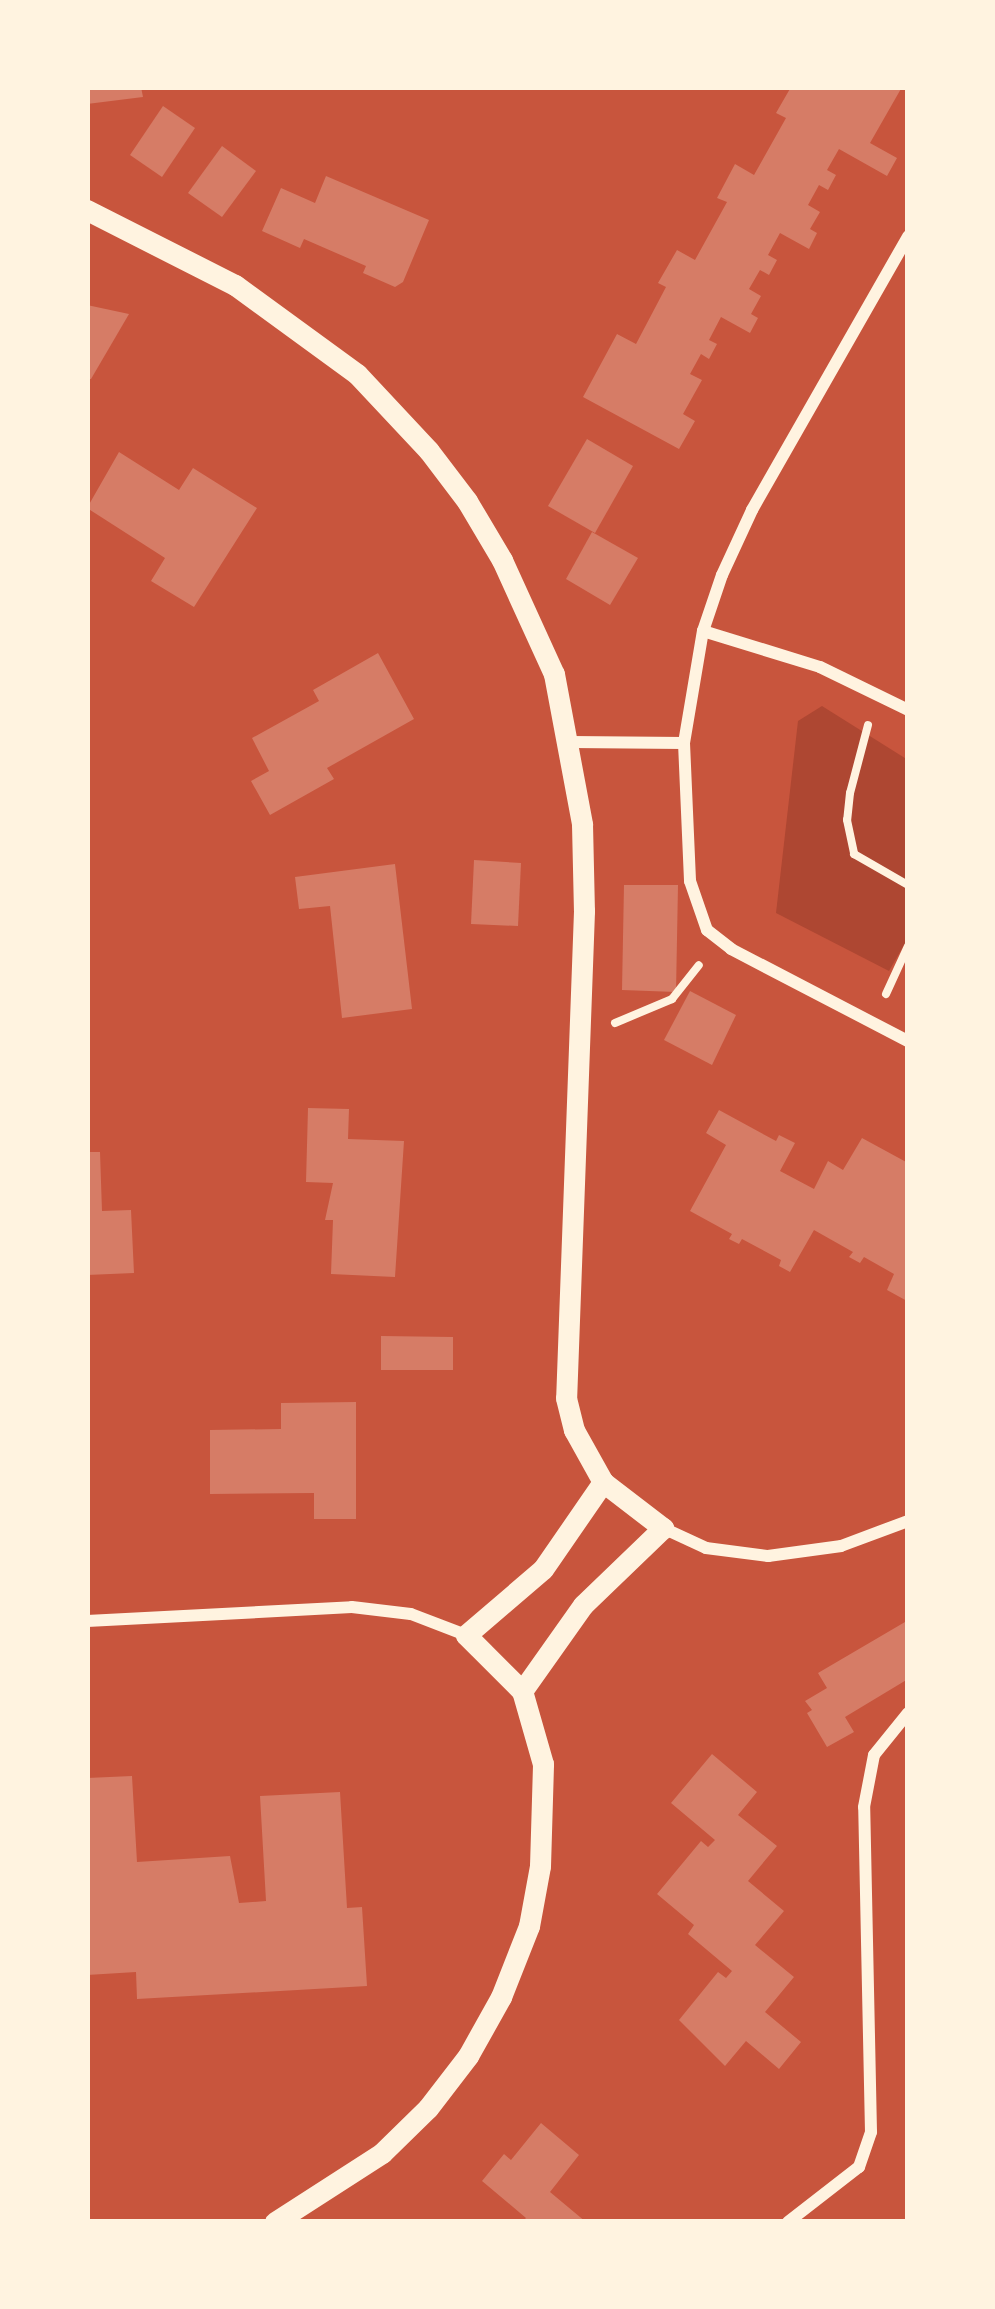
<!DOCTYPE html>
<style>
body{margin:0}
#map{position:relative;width:995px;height:2309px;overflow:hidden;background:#c8553d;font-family:"Noto Sans",sans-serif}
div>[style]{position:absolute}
.green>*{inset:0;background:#ae4732}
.building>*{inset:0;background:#d67c66}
.path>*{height:8px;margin:-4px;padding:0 4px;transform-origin:4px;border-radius:4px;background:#fff3e0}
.minor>*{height:12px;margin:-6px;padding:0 6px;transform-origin:6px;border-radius:6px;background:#fff3e0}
.tertiary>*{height:21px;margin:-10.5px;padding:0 10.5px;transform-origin:10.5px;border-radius:10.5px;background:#fff3e0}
span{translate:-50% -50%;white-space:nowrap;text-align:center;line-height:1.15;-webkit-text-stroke:12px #fff3e0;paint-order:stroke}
.frame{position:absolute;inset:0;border:90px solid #fff3e0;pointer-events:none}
</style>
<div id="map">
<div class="green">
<div style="clip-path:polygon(822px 706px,908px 760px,908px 938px,889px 971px,776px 913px,798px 721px)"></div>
</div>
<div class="building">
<div style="clip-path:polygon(87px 87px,141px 87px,143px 97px,87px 104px)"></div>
<div style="clip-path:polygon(791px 87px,902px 87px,870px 143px,897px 158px,887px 176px,839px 149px,827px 170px,836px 175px,828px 190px,819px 185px,808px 205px,820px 212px,810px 229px,817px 233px,809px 249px,780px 233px,768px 255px,777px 260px,769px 275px,760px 270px,749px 289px,761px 296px,751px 314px,758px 318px,750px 333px,721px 317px,709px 340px,717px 344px,709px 359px,701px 354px,690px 374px,702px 380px,683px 414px,695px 421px,679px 449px,583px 397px,617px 334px,636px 344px,666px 287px,658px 283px,677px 250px,695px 260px,727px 202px,717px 198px,735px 164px,754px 175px,786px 118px,776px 113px)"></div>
<div style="clip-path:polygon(163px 106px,195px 128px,162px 177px,130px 155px)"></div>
<div style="clip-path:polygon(222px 146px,256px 171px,222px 217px,188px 193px)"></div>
<div style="clip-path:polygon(326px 176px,429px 220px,403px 282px,395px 287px,363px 273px,366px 266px,304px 239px,300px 248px,262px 231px,281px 188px,315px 203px)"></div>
<div style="clip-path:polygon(87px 305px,129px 314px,91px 379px,87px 379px)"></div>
<div style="clip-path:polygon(587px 439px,633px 466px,595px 533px,548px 506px)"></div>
<div style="clip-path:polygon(119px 452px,179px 490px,193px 468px,257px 508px,194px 607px,151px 581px,165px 558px,87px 508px)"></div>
<div style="clip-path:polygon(592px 532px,638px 558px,610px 605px,566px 579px)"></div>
<div style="clip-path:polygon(378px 653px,414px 719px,327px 768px,334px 779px,270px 815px,251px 781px,269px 771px,252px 738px,319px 701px,313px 690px)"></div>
<div style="clip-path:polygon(474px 860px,521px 863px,518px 926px,471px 924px)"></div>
<div style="clip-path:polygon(395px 864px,412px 1009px,342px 1018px,330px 906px,299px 909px,295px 877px)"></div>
<div style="clip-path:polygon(624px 885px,678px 885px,676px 992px,622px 990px)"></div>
<div style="clip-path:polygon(690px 991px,736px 1015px,712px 1065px,664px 1040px)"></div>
<div style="clip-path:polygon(308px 1108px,349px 1109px,348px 1139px,404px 1141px,395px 1277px,331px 1274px,333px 1220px,325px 1220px,333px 1183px,306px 1182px)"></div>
<div style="clip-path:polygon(719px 1110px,776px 1141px,779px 1135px,795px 1143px,780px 1171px,814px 1189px,828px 1161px,843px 1170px,862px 1138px,908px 1163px,907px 1301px,887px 1290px,894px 1274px,864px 1257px,860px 1263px,849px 1257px,853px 1252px,814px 1230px,790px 1272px,779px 1266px,781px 1260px,742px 1239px,739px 1244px,729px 1239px,732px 1234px,690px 1211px,726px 1145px,706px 1133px)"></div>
<div style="clip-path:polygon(87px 1152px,100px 1152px,102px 1211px,131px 1210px,134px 1273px,87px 1275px)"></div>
<div style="clip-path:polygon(381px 1336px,453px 1337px,453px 1370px,381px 1370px)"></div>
<div style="clip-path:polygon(356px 1402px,356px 1519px,314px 1519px,314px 1493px,210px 1494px,210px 1430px,281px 1429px,281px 1403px)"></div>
<div style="clip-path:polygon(905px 1622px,908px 1679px,845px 1717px,854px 1732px,827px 1747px,807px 1713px,812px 1710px,805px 1701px,827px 1688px,818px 1673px)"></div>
<div style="clip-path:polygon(712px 1754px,757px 1792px,738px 1815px,777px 1846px,748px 1881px,784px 1911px,755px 1945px,794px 1977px,765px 2012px,801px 2042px,779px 2069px,746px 2041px,725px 2066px,679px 2020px,718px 1972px,726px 1978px,732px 1971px,688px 1934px,694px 1925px,657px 1894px,701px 1841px,708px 1847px,715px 1840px,671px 1803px)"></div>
<div style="clip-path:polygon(132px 1776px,137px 1862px,230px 1856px,239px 1903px,266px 1901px,260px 1796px,340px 1792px,347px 1908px,362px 1907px,367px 1986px,137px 1999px,136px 1972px,87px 1975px,87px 1778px)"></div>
<div style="clip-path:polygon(541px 2123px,579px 2155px,550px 2192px,586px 2222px,522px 2222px,526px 2218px,482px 2181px,504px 2154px,511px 2160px)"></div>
</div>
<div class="path">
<div style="left:868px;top:725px;width:70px;rotate:104.8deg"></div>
<div style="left:850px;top:793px;width:27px;rotate:96deg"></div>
<div style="left:847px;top:820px;width:35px;rotate:78deg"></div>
<div style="left:854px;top:854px;width:62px;rotate:29.9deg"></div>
<div style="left:886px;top:994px;width:53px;rotate:-65.4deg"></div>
<div style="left:615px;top:1023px;width:62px;rotate:-22.8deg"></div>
<div style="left:672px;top:999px;width:43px;rotate:-51.5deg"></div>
</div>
<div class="minor">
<div style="left:703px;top:631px;width:122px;rotate:17.1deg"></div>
<div style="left:820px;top:667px;width:98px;rotate:26deg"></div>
<div style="left:571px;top:742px;width:113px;rotate:0.5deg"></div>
<div style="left:684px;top:743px;width:114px;rotate:-80.4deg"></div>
<div style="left:703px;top:631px;width:59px;rotate:-71.3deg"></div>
<div style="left:722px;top:575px;width:72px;rotate:-65.2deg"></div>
<div style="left:752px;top:510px;width:315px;rotate:-60.3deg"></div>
<div style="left:684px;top:743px;width:138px;rotate:87.5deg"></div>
<div style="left:690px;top:881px;width:52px;rotate:70.9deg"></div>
<div style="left:707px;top:930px;width:31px;rotate:38deg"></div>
<div style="left:731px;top:949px;width:199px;rotate:27.5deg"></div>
<div style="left:663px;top:1528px;width:47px;rotate:24.9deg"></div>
<div style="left:706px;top:1548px;width:63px;rotate:7.4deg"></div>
<div style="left:768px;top:1556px;width:74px;rotate:-7.8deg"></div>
<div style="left:841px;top:1546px;width:72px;rotate:-20.5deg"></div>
<div style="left:87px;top:1621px;width:265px;rotate:-3deg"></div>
<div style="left:352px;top:1607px;width:59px;rotate:6.8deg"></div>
<div style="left:411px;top:1614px;width:59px;rotate:20.9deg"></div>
<div style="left:788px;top:2222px;width:90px;rotate:-37.8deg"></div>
<div style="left:859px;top:2167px;width:37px;rotate:-71deg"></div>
<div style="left:871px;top:2132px;width:325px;rotate:-91.2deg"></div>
<div style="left:864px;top:1807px;width:53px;rotate:-79.1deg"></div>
<div style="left:874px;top:1755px;width:54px;rotate:-51deg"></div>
</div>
<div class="tertiary">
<div style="left:87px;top:210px;width:166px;rotate:26.9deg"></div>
<div style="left:235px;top:285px;width:151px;rotate:36.1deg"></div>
<div style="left:357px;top:374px;width:105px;rotate:46.9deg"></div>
<div style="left:429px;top:451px;width:63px;rotate:52.8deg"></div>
<div style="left:467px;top:501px;width:69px;rotate:59.3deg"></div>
<div style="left:502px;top:560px;width:125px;rotate:65.5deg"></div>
<div style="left:554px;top:674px;width:153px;rotate:79.4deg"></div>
<div style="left:582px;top:824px;width:87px;rotate:88.7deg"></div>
<div style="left:584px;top:911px;width:487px;rotate:92.1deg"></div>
<div style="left:566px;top:1398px;width:33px;rotate:76deg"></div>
<div style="left:574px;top:1430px;width:60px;rotate:60.9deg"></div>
<div style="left:603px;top:1482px;width:76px;rotate:37.5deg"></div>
<div style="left:663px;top:1528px;width:111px;rotate:136.1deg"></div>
<div style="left:583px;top:1605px;width:105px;rotate:125.3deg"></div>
<div style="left:275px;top:2222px;width:127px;rotate:-32.8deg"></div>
<div style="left:382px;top:2153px;width:64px;rotate:-44.4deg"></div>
<div style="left:428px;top:2108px;width:66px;rotate:-52.4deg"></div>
<div style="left:468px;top:2056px;width:68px;rotate:-60.8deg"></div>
<div style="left:501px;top:1997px;width:76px;rotate:-68.5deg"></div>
<div style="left:529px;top:1926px;width:61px;rotate:-79.6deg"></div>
<div style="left:540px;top:1866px;width:102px;rotate:-88.3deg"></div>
<div style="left:543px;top:1764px;width:76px;rotate:-106deg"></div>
<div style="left:522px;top:1691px;width:79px;rotate:-135deg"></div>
<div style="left:466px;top:1635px;width:101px;rotate:-40.6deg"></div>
<div style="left:543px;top:1569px;width:106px;rotate:-55.4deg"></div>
</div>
<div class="frame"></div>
</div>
